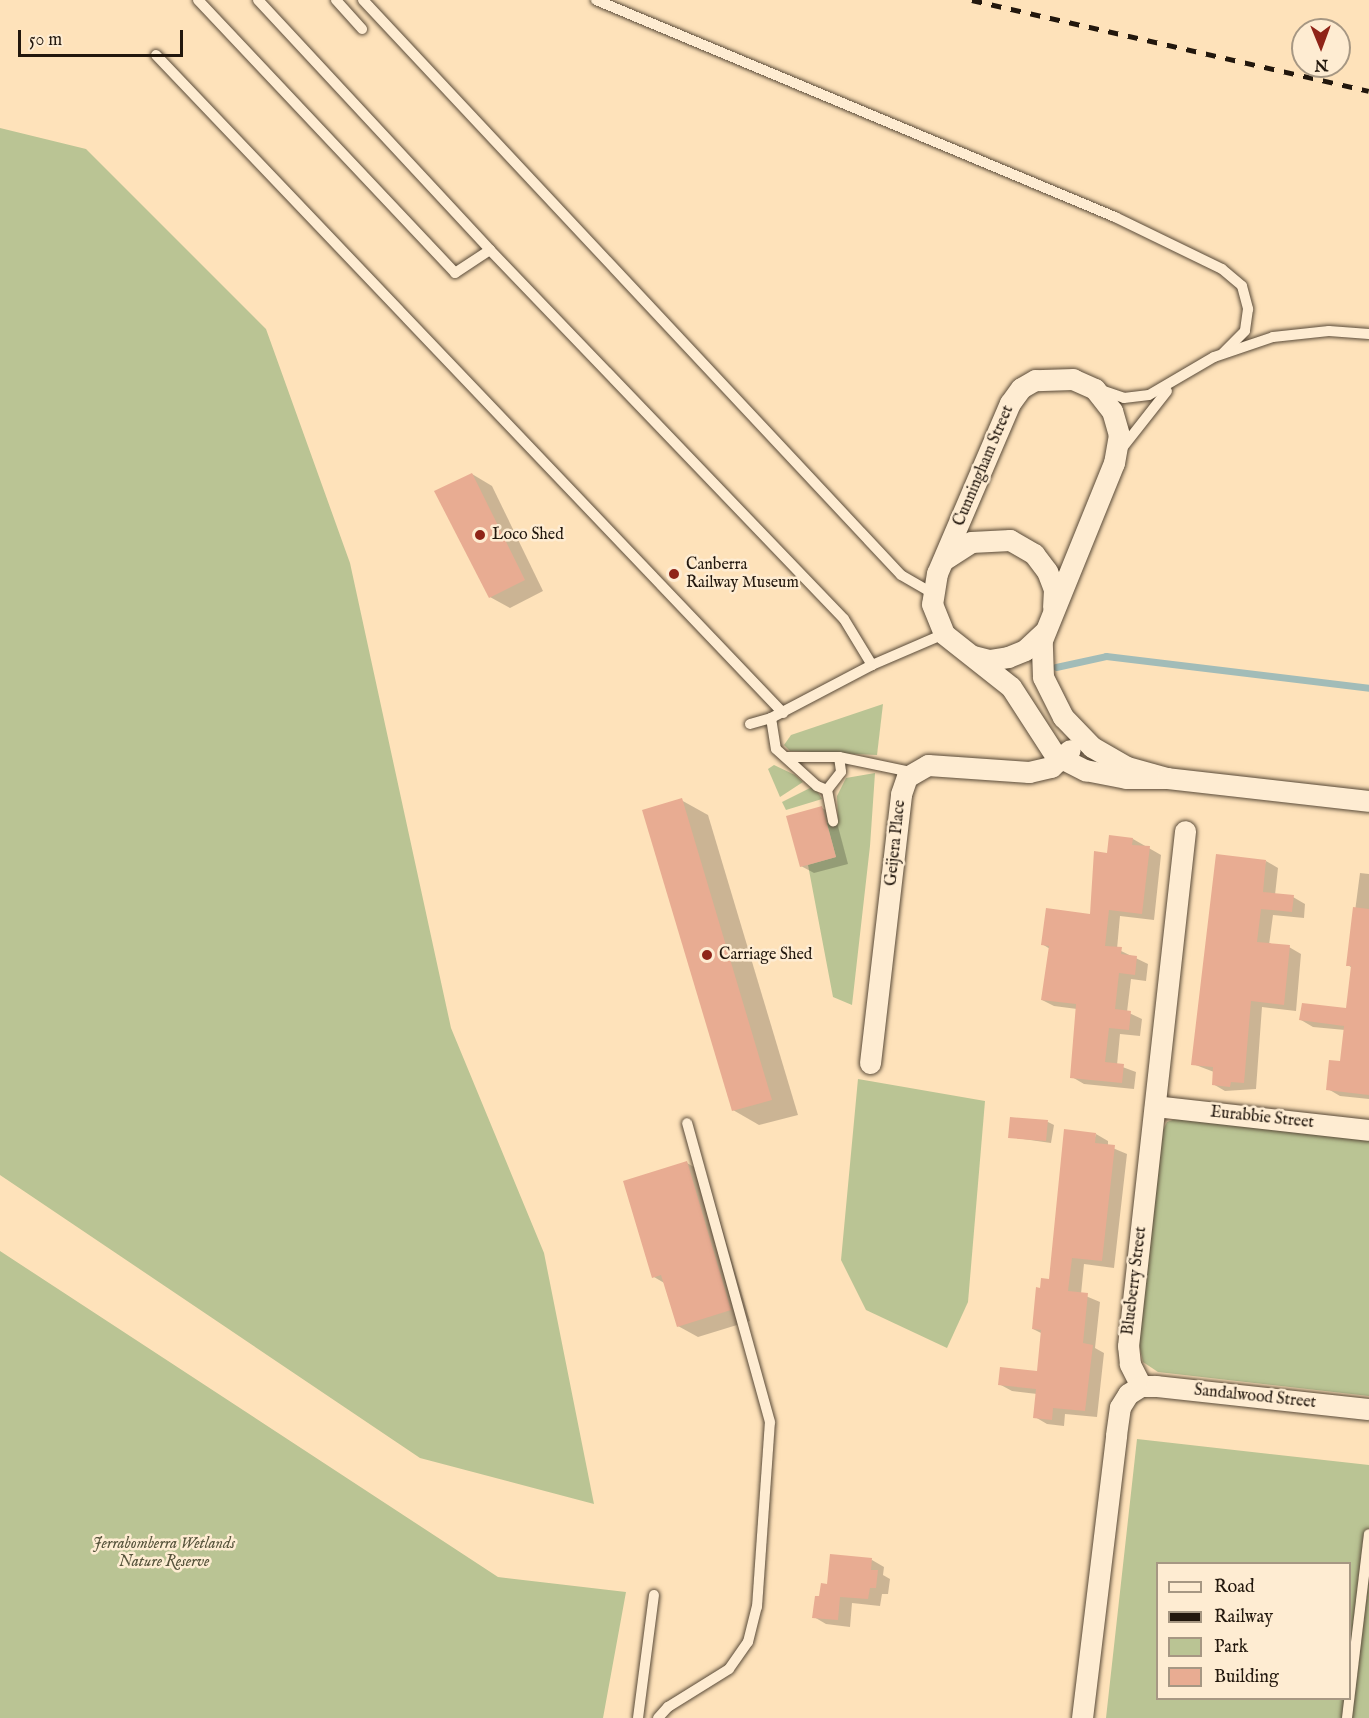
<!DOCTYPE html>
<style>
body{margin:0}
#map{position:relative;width:1369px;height:1718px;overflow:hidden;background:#fee2ba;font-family:"IM FELL English",serif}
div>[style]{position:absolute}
.green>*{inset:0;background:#bac494}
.shadow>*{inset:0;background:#0003}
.stream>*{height:7px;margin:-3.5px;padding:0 3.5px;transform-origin:3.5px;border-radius:3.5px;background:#a2bcb8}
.building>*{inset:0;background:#e8ac92}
.roads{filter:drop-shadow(0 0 2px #594a38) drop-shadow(0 0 2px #594a38)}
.lane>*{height:10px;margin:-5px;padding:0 5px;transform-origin:5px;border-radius:5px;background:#feecd2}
.street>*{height:21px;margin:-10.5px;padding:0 10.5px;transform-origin:10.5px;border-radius:10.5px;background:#feecd2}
.rail>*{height:4.5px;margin-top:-2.25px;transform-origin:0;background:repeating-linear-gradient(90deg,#22170d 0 10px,transparent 0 20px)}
.dots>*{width:16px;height:16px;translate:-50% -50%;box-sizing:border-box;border:3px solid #feecd2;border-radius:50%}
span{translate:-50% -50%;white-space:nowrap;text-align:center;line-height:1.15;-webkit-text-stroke:5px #feecd2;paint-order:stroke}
.street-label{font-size:16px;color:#22170d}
.poi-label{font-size:16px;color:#22170d}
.left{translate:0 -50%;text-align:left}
.park-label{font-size:16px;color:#57543c;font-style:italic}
.legend{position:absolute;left:1156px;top:1562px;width:195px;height:138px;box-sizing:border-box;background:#feecd2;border:2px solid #a69783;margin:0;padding:8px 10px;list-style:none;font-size:18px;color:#22170d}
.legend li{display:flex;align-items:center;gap:12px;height:30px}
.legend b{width:30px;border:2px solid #a69783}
.north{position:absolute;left:1291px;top:18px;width:60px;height:60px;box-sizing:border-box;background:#feecd2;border:2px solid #a69783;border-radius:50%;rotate:179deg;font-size:16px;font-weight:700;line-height:24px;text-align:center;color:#22170d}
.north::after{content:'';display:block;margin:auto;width:21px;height:27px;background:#8f2418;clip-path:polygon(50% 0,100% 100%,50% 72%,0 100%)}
.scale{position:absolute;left:18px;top:30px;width:165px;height:27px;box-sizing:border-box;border:3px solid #22170d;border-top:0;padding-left:8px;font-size:18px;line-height:21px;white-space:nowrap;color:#22170d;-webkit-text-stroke:4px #feecd2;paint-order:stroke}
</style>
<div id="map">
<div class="green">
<div style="clip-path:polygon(0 128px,86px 149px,266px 329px,350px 563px,451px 1028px,544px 1253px,594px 1504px,420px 1458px,0 1175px)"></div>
<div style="clip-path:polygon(883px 704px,877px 755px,790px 751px,784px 745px,791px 735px)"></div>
<div style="clip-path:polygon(774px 765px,795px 775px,803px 782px,780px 797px,768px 769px)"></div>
<div style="clip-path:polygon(875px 773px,870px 846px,852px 1005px,833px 997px,808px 865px,836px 857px,827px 823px,838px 821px,837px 796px,846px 778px)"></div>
<div style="clip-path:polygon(814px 786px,822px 799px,786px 810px,782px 802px)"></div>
<div style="clip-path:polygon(858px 1079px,985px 1101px,968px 1302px,947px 1348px,866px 1310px,841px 1260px)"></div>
<div style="clip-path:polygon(1178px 1118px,1369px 1140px,1369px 1396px,1158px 1372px,1143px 1362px,1139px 1344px,1163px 1130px,1167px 1122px)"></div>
<div style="clip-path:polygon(0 1251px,498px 1577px,626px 1592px,603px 1718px,0 1718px)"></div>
<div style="clip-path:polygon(evenodd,1137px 1439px,1369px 1465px,1369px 1718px,1106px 1718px,1137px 1439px,1158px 1564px,1350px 1564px,1350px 1698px,1158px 1698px,1158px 1564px)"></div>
</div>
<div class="shadow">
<div style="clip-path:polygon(472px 474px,492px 486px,543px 591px,510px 608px,490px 597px)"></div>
<div style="clip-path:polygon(681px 800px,708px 815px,798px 1115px,759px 1125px,733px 1110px)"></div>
<div style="clip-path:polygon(822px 808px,835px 815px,848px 864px,814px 873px,801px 866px)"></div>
<div style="clip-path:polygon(1133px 839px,1161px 855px,1154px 920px,1120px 916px,1117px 949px,1148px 964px,1146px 981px,1131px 979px,1127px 1012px,1142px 1019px,1140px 1036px,1120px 1034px,1117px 1065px,1136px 1072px,1134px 1089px,1084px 1084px,1072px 1077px,1077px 1009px,1054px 1006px,1042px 1000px,1050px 949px,1042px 944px,1092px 916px,1108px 855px)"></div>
<div style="clip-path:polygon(1266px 861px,1278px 868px,1275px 895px,1293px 897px,1305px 904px,1304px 918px,1273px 915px,1269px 945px,1289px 947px,1301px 954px,1296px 1011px,1262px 1007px,1256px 1089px,1225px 1091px,1213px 1084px,1214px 1072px,1193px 1064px)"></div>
<div style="clip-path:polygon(1360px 873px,1369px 874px,1369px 1099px,1340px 1096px,1328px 1089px,1342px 1063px,1345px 1030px,1313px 1027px,1301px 1020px,1348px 1010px,1352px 968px,1348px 965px)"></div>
<div style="clip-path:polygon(1048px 1122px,1054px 1125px,1051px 1143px,1010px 1137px)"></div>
<div style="clip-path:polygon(1096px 1134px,1108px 1141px,1108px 1146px,1127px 1154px,1114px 1268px,1084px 1264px,1081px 1294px,1100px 1302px,1095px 1348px,1104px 1353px,1097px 1417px,1065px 1414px,1064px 1426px,1047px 1424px,1035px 1417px,1037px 1394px,1012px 1391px,999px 1384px,1038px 1372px,1043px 1334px,1033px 1329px,1042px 1290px,1050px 1281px)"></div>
<div style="clip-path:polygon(687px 1163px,706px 1174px,750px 1321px,698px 1337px,678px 1326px,666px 1284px,654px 1277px)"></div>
<div style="clip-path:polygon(872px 1560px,884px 1567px,883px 1575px,890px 1579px,888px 1594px,882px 1594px,880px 1606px,852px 1603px,850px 1627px,826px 1624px,814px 1617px,828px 1585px)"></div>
</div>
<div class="stream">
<div style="left:1056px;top:667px;width:51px;rotate:-12.4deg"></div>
<div style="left:1106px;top:656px;width:265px;rotate:6.9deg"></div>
</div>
<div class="building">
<div style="clip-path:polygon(472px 473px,525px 580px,489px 598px,434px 491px)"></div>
<div style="clip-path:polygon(682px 798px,772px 1100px,732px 1111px,642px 810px)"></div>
<div style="clip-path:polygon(822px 806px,836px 857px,800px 867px,786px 816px)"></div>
<div style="clip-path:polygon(1109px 835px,1133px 838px,1132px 845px,1150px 846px,1142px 914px,1109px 910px,1105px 946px,1122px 947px,1121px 954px,1137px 956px,1135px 975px,1119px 973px,1115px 1009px,1131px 1011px,1129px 1030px,1109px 1028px,1105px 1062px,1124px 1064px,1122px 1083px,1070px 1078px,1076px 1004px,1041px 1000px,1049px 946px,1041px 945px,1046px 908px,1090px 914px,1094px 851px,1107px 853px)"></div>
<div style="clip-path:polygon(1216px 854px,1266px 860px,1263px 892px,1294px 895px,1292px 912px,1261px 909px,1257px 942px,1290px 945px,1284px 1005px,1251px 1001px,1244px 1083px,1231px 1082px,1230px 1087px,1212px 1085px,1213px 1067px,1191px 1065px)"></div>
<div style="clip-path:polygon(1353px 907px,1369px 909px,1369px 1095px,1326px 1090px,1329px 1060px,1340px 1061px,1344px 1026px,1299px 1020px,1302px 1003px,1346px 1008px,1351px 966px,1346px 966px)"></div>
<div style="clip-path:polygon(1010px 1117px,1048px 1120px,1046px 1141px,1008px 1138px)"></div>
<div style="clip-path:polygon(1064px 1129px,1096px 1133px,1095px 1143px,1115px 1145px,1102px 1261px,1072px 1258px,1068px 1291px,1088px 1293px,1083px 1343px,1093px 1345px,1085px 1411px,1053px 1408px,1052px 1420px,1033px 1418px,1036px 1389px,998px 1385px,1000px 1367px,1037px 1371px,1041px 1330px,1032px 1329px,1036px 1287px,1040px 1288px,1041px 1278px,1049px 1279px)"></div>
<div style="clip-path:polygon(687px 1161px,731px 1310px,677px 1327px,661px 1275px,652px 1278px,623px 1181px)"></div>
<div style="clip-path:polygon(830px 1554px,872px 1558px,871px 1570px,878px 1570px,876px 1588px,870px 1588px,868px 1599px,840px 1597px,838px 1620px,812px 1618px,815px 1596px,819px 1596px,821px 1583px,827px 1584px)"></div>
</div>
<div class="roads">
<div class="lane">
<div style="left:198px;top:0;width:375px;rotate:46.7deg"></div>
<div style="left:455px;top:273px;width:42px;rotate:-33.3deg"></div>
<div style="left:258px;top:0;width:341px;rotate:47.1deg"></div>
<div style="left:490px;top:250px;width:511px;rotate:46.19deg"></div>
<div style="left:844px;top:619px;width:54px;rotate:58.7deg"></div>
<div style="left:872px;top:665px;width:114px;rotate:152.3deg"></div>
<div style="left:771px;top:718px;width:31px;rotate:81deg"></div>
<div style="left:776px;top:749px;width:55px;rotate:42.1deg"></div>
<div style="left:817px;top:786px;width:11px;rotate:22deg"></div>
<div style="left:827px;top:790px;width:32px;rotate:79deg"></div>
<div style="left:336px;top:0;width:39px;rotate:48deg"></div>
<div style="left:363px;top:0;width:787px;rotate:46.9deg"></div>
<div style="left:901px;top:575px;width:36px;rotate:30deg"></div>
<div style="left:596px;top:0;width:563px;rotate:22.69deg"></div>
<div style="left:1115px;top:217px;width:119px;rotate:25.9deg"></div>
<div style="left:1222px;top:269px;width:26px;rotate:40deg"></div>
<div style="left:1242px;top:286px;width:24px;rotate:75deg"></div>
<div style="left:1248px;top:309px;width:22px;rotate:98deg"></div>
<div style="left:1245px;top:331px;width:31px;rotate:135deg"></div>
<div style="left:156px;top:55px;width:909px;rotate:46.38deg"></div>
<div style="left:1101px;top:390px;width:24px;rotate:19deg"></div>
<div style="left:1124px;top:398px;width:25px;rotate:-7deg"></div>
<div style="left:1149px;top:395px;width:75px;rotate:-30.3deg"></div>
<div style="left:1214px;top:357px;width:62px;rotate:-18.7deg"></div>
<div style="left:1273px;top:337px;width:56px;rotate:-6.1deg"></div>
<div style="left:1329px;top:331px;width:40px;rotate:4.3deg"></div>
<div style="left:1123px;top:447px;width:71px;rotate:-51.8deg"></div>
<div style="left:872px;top:665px;width:78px;rotate:-23.3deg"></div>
<div style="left:750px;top:724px;width:22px;rotate:-16deg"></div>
<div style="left:787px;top:757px;width:52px"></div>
<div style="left:839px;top:757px;width:15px;rotate:82deg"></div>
<div style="left:841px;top:772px;width:23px;rotate:128deg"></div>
<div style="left:839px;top:757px;width:74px;rotate:11.8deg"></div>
<div style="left:638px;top:1718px;width:124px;rotate:-82.6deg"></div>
<div style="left:658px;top:1718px;width:15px;rotate:-48deg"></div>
<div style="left:668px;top:1707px;width:72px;rotate:-31.9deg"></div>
<div style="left:729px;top:1669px;width:33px;rotate:-55deg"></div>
<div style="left:748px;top:1642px;width:36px;rotate:-76deg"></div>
<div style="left:757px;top:1607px;width:185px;rotate:-86deg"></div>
<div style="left:770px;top:1422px;width:310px;rotate:-105.5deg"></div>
<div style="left:1347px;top:1718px;width:185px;rotate:-83.2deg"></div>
</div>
<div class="street">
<div style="left:945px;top:559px;width:31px;rotate:-33deg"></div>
<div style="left:971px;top:542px;width:39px;rotate:-3deg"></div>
<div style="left:1010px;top:540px;width:28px;rotate:30deg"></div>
<div style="left:1034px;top:554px;width:21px;rotate:53deg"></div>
<div style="left:1047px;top:571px;width:19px;rotate:69deg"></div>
<div style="left:1054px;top:589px;width:18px;rotate:93deg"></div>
<div style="left:973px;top:656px;width:16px;rotate:14deg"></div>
<div style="left:989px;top:660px;width:19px;rotate:-9deg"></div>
<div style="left:1008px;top:657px;width:18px;rotate:-22deg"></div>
<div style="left:1025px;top:650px;width:26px;rotate:-43deg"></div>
<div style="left:1167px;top:778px;width:41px;rotate:-164.6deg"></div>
<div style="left:1127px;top:767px;width:40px;rotate:-150.3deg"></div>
<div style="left:1092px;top:747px;width:42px;rotate:-134deg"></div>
<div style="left:1063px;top:717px;width:45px;rotate:-116.6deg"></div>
<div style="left:1043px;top:677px;width:37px;rotate:-92deg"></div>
<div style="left:1042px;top:640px;width:191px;rotate:-67.9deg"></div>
<div style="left:1114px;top:463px;width:28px;rotate:-80deg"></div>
<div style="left:1119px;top:435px;width:25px;rotate:-106deg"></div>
<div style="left:1112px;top:411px;width:28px;rotate:-128deg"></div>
<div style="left:1095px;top:389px;width:24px;rotate:-156deg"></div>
<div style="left:1073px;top:379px;width:38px;rotate:178deg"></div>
<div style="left:1035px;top:380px;width:16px;rotate:150deg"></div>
<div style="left:1021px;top:388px;width:19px;rotate:126deg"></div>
<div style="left:1010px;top:403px;width:185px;rotate:113.2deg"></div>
<div style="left:937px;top:573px;width:31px;rotate:99deg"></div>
<div style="left:932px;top:604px;width:32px;rotate:68deg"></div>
<div style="left:944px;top:634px;width:85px;rotate:38.3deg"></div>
<div style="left:1011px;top:687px;width:81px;rotate:57.1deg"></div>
<div style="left:1055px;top:755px;width:34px;rotate:27deg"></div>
<div style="left:1085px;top:770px;width:42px;rotate:11deg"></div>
<div style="left:1126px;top:778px;width:41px"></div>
<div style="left:1167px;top:778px;width:203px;rotate:6.5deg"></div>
<div style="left:870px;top:1063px;width:271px;rotate:-83.4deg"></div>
<div style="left:901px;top:794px;width:18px;rotate:-71deg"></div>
<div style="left:907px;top:777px;width:24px;rotate:-30deg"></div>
<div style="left:928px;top:765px;width:101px;rotate:4deg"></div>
<div style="left:1029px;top:772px;width:23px;rotate:-13deg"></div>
<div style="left:1051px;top:767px;width:25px;rotate:-42deg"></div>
<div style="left:1155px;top:1106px;width:215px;rotate:6.4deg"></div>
<div style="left:1141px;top:1386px;width:25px;rotate:-117deg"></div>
<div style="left:1130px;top:1364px;width:18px;rotate:-96deg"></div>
<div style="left:1128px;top:1346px;width:518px;rotate:-83.68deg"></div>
<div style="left:1082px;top:1718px;width:285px;rotate:-83.1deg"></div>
<div style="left:1116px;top:1435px;width:28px;rotate:-82deg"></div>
<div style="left:1120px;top:1407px;width:15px;rotate:-58deg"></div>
<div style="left:1128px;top:1394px;width:15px;rotate:-32deg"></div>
<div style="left:1141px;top:1386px;width:15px"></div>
<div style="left:1156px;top:1386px;width:214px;rotate:6.2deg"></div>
</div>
</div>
<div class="rail">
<div style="left:972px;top:0;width:407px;rotate:12.9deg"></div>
</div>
<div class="dots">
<div style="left:480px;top:535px;background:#8f2418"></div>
<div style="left:674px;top:574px;background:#8f2418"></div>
<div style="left:707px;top:955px;background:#8f2418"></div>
</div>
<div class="street-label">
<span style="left:984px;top:466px;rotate:-67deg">Cunningham Street</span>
<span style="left:896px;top:843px;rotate:-84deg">Geijera Place</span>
<span style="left:1262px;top:1118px;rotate:6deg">Eurabbie Street</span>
<span style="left:1135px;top:1281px;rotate:-83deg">Blueberry Street</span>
<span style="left:1255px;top:1397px;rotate:6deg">Sandalwood Street</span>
</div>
<div class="poi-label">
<span class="left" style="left:492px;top:535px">Loco Shed</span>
<span class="left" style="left:686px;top:574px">Canberra<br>Railway Museum</span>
<span class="left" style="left:719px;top:955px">Carriage Shed</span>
</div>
<div class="park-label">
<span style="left:164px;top:1553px">Jerrabomberra Wetlands<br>Nature Reserve</span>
</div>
<ul class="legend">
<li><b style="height:8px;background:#feecd2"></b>Road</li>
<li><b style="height:8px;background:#22170d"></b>Railway</li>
<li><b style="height:16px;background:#bac494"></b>Park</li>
<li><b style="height:16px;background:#e8ac92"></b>Building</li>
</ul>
<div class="north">N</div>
<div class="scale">50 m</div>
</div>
